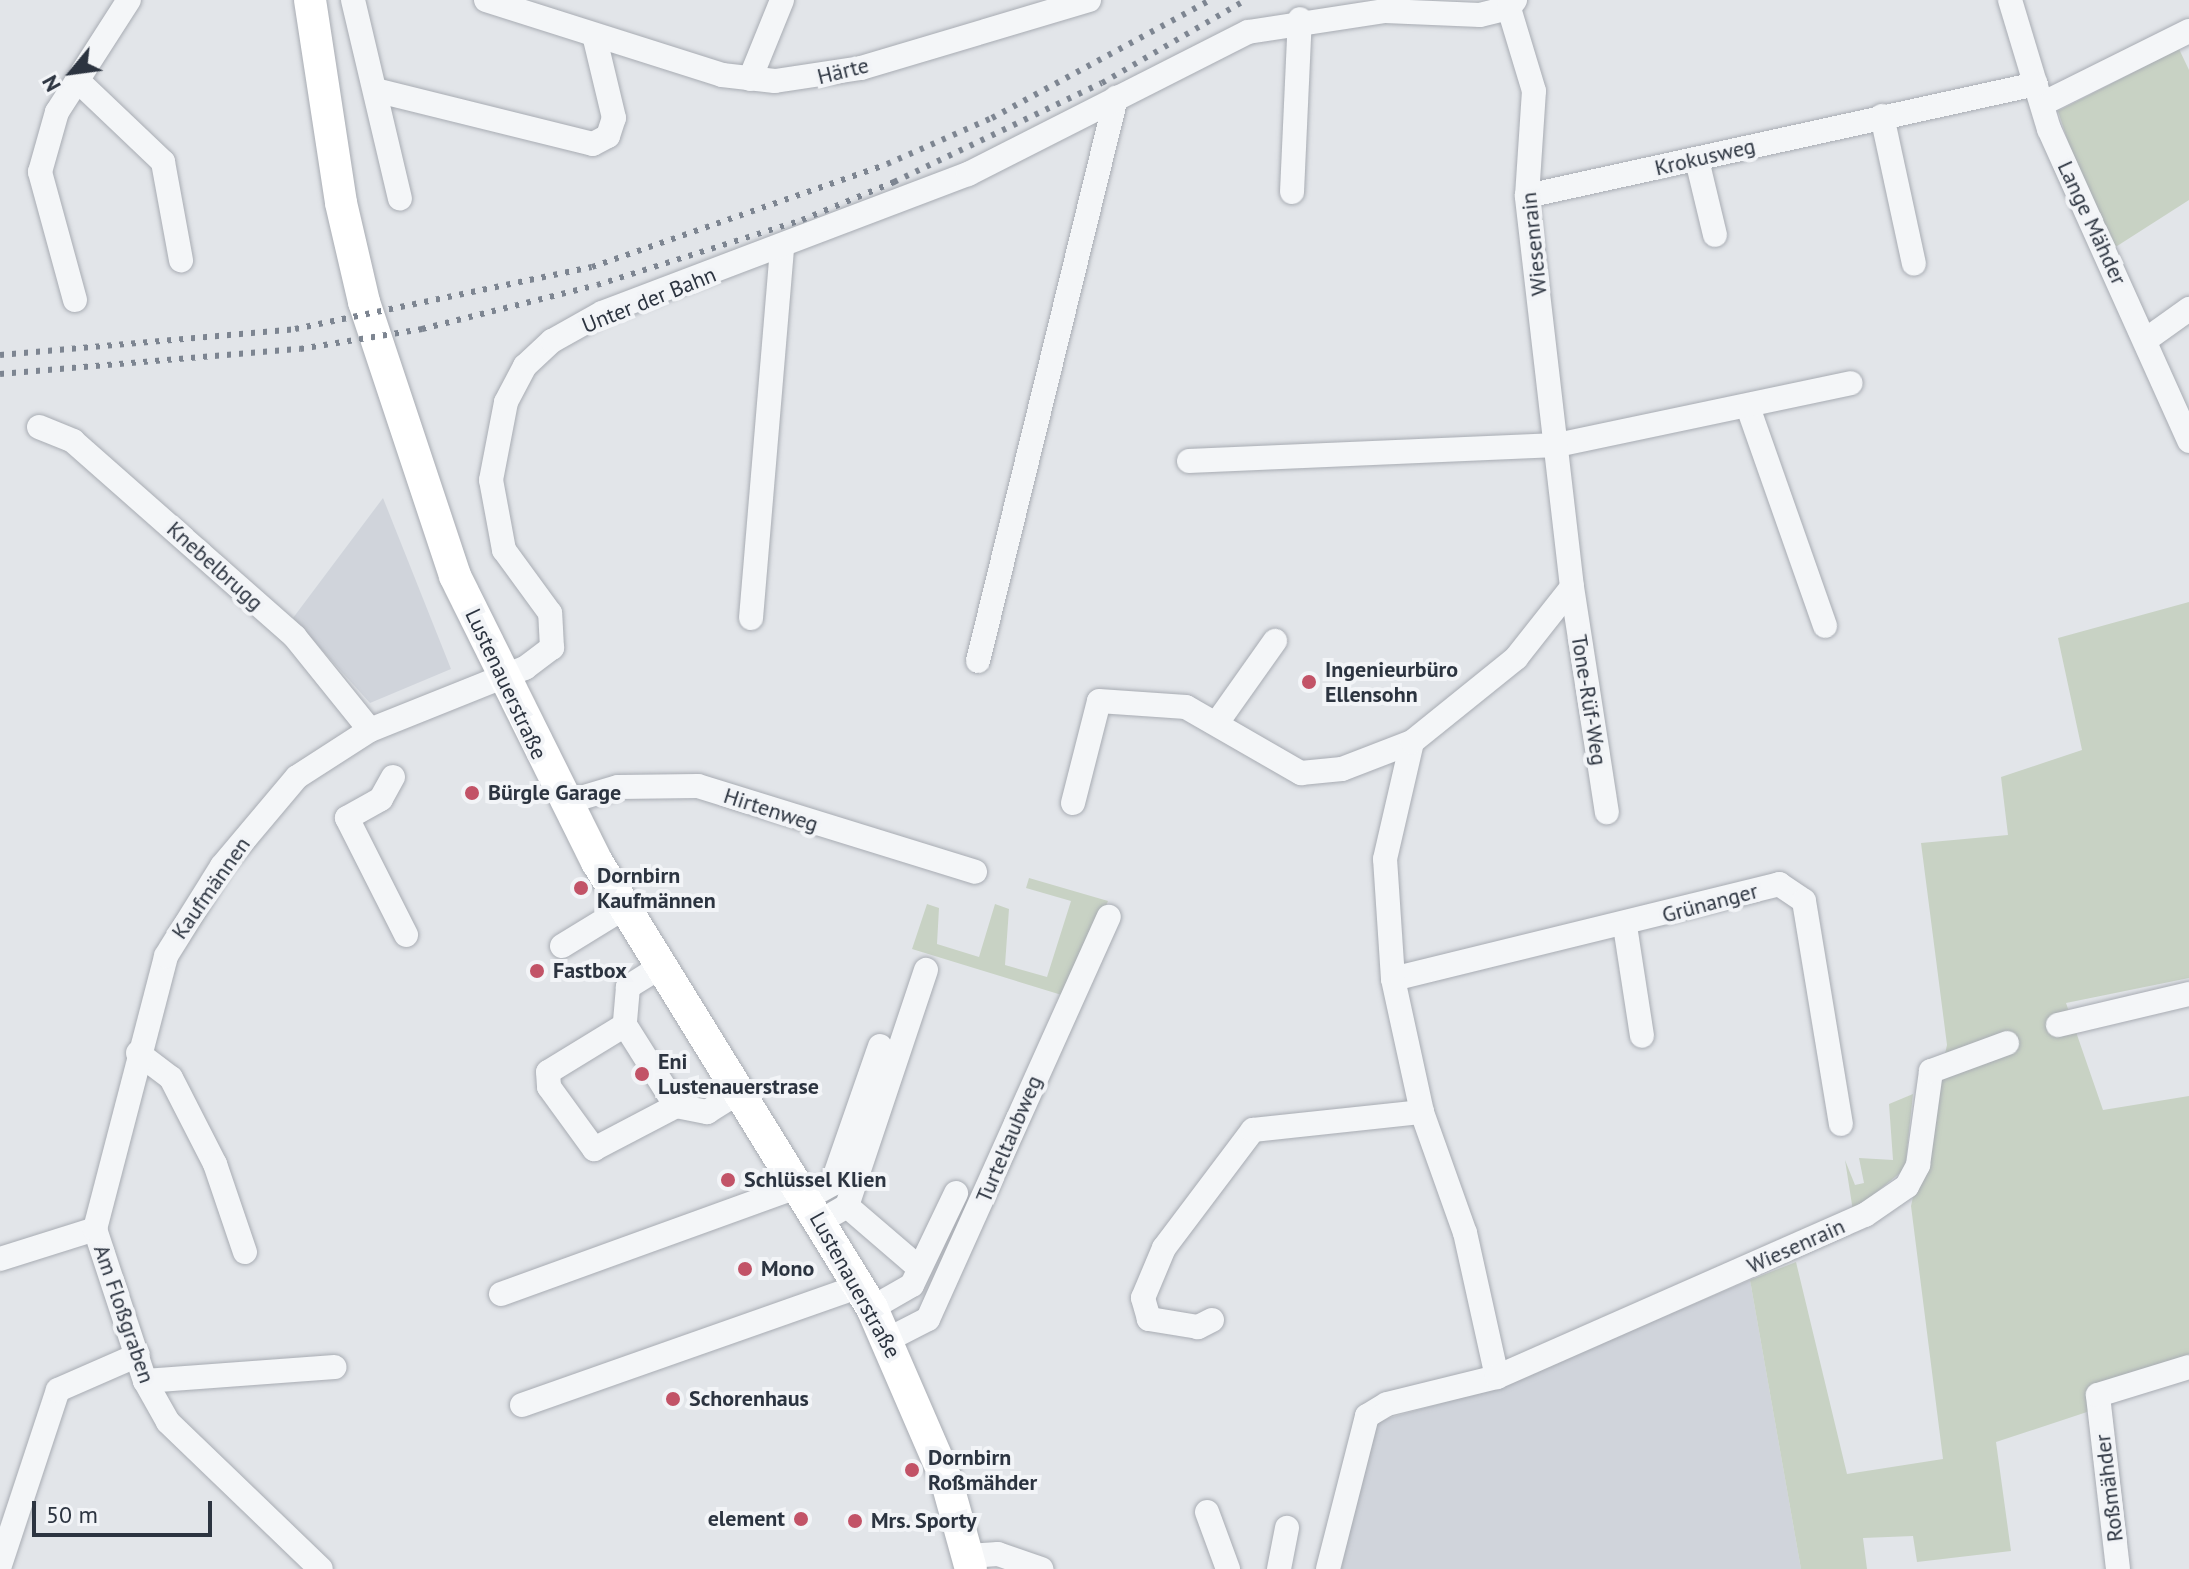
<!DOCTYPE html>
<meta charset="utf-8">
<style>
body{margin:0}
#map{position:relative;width:2189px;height:1569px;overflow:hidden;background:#e2e5e9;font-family:"PT Sans",sans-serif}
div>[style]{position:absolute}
.built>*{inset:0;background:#d0d4db}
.green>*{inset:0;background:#c8d2c4}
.roads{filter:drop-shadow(0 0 2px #a8acb3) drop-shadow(0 0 2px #a8acb3)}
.minor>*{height:24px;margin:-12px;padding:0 12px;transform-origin:12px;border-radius:12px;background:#f4f6f8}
.major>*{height:32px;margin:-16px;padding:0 16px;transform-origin:16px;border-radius:16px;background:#fff}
.rail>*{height:6px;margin-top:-3px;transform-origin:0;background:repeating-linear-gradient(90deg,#7d8591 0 4px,transparent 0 12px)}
.dots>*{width:22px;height:22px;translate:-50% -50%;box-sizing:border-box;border:4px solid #f2f4f7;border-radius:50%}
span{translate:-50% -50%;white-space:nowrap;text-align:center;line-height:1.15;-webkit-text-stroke:8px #f2f4f7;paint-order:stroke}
.street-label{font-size:22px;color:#2c3440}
.poi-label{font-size:22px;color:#2c3440;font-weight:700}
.left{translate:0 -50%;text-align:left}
.right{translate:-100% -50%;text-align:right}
.north{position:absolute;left:32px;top:32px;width:80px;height:80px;-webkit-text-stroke:6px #f2f4f7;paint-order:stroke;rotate:241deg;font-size:22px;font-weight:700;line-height:32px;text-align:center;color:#2c3440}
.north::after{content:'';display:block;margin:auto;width:28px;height:36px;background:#2c3440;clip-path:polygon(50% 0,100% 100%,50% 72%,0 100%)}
.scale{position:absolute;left:32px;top:1501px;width:180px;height:36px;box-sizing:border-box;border:4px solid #2c3440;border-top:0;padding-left:10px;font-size:24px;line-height:28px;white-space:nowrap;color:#2c3440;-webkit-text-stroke:6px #f2f4f7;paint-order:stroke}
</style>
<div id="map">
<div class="built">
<div style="clip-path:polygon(383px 498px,451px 669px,370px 703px,293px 618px)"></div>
<div style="clip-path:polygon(1750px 1280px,1801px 1569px,1341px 1569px,1375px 1422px,1499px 1387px)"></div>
</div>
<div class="green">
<div style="clip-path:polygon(2179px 49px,2189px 70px,2189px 200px,2114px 248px,2080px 179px,2058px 111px)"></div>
<div style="clip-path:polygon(2189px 602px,2189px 978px,2066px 1003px,2103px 1110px,2189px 1096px,2189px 1359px,2090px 1411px,1996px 1442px,2011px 1551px,1917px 1562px,1913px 1536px,1863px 1538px,1867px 1569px,1801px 1569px,1750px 1280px,1796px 1262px,1847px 1474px,1943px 1459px,1911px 1206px,1947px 1045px,1921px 843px,2008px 835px,2001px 777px,2082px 750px,2058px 638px)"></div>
<div style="clip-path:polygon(1029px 878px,1108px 901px,1065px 996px,912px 949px,927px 904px,939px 908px,937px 944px,979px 957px,995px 904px,1009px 909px,1005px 965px,1047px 977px,1071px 901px,1026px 888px)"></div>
<div style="clip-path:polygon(1913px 1094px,1905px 1169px,1853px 1211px,1845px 1160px,1855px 1185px,1864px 1183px,1859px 1158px,1893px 1160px,1889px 1104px)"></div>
</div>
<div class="roads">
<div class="minor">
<div style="left:353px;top:0;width:204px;rotate:76.7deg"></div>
<div style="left:486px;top:0;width:248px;rotate:17.6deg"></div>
<div style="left:722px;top:75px;width:53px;rotate:6.5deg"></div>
<div style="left:775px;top:81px;width:87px;rotate:-8.6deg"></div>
<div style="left:861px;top:68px;width:238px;rotate:-16.6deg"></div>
<div style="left:2010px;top:0;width:135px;rotate:73.2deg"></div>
<div style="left:2049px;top:129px;width:342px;rotate:65.8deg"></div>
<div style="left:750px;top:79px;width:85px;rotate:-67.9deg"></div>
<div style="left:77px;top:80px;width:119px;rotate:43.6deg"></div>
<div style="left:163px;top:162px;width:100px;rotate:79.6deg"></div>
<div style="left:379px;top:91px;width:220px;rotate:13.9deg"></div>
<div style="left:593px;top:144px;width:17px;rotate:-28deg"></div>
<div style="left:608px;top:136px;width:19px;rotate:-72deg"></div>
<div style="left:614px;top:118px;width:85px;rotate:-103.5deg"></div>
<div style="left:2042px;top:104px;width:164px;rotate:-26.4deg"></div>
<div style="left:1882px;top:116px;width:151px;rotate:77.8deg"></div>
<div style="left:1697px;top:160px;width:77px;rotate:76.5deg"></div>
<div style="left:1292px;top:192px;width:173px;rotate:-87.4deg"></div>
<div style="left:1527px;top:196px;width:521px;rotate:-12.41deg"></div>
<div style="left:75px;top:300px;width:133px;rotate:-105.3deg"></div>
<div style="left:40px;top:172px;width:62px;rotate:-74.2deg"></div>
<div style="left:57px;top:112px;width:133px;rotate:-57.3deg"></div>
<div style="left:2147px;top:339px;width:52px;rotate:-35.5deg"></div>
<div style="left:1748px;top:407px;width:232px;rotate:70.6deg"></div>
<div style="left:39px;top:427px;width:37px;rotate:22deg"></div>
<div style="left:73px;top:441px;width:296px;rotate:41.4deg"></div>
<div style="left:295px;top:637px;width:119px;rotate:51.1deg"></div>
<div style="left:1189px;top:461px;width:368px;rotate:-2.5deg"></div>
<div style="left:1557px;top:445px;width:300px;rotate:-11.9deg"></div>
<div style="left:1572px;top:587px;width:228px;rotate:81.2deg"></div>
<div style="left:751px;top:618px;width:370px;rotate:-85.2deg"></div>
<div style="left:978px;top:661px;width:580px;rotate:-76.23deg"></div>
<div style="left:1219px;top:720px;width:97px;rotate:-54.7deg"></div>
<div style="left:393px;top:777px;width:25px;rotate:119deg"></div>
<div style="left:381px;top:799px;width:39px;rotate:151deg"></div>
<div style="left:347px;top:818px;width:131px;rotate:63.2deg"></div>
<div style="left:564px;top:803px;width:56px;rotate:-16.5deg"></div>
<div style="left:618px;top:787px;width:80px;rotate:-0.7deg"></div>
<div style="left:698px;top:786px;width:290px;rotate:17.2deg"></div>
<div style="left:1073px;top:803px;width:105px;rotate:-75.7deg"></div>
<div style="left:1099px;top:701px;width:87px;rotate:3.9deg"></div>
<div style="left:1186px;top:707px;width:133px;rotate:29.9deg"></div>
<div style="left:1301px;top:773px;width:41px;rotate:-5.6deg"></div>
<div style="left:1342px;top:769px;width:75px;rotate:-21.1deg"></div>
<div style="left:1625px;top:926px;width:111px;rotate:81.2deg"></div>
<div style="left:562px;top:946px;width:73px;rotate:-31.5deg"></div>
<div style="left:660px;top:967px;width:38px;rotate:148deg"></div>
<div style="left:628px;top:987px;width:38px;rotate:95deg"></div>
<div style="left:625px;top:1025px;width:96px;rotate:57.8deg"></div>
<div style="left:676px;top:1106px;width:32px;rotate:11deg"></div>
<div style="left:707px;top:1112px;width:38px;rotate:-32deg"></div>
<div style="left:1393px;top:979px;width:398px;rotate:-13.8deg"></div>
<div style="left:1779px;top:884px;width:30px;rotate:34deg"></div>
<div style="left:1804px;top:901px;width:226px;rotate:80.6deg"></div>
<div style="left:625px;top:1025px;width:90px;rotate:148.6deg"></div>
<div style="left:548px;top:1072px;width:15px;rotate:86deg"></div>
<div style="left:549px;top:1087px;width:77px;rotate:54deg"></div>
<div style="left:594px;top:1149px;width:93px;rotate:-27.7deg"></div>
<div style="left:2058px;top:1025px;width:135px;rotate:-13.3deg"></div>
<div style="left:138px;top:1053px;width:41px;rotate:37.1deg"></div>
<div style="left:171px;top:1078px;width:97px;rotate:62.9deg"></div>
<div style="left:215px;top:1164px;width:93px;rotate:71.2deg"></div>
<div style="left:807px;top:1198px;width:29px;rotate:-29deg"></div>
<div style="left:832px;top:1184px;width:146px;rotate:-70.8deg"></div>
<div style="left:847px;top:1206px;width:95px;rotate:40.7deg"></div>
<div style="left:821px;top:1221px;width:30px;rotate:-30deg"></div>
<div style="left:847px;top:1206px;width:249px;rotate:-71.5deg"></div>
<div style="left:95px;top:1229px;width:160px;rotate:71.8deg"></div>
<div style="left:145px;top:1381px;width:47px;rotate:60.7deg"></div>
<div style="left:168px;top:1422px;width:212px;rotate:43.9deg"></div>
<div style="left:0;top:1259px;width:100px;rotate:-17.5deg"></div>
<div style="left:95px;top:1229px;width:282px;rotate:-75.4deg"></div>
<div style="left:166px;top:956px;width:106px;rotate:-58.1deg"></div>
<div style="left:222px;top:866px;width:116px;rotate:-49.9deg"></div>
<div style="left:297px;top:777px;width:87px;rotate:-32.8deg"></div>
<div style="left:370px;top:730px;width:167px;rotate:-21.8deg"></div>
<div style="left:525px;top:668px;width:34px;rotate:-37deg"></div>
<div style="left:552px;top:648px;width:35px;rotate:-93deg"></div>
<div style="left:550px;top:613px;width:78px;rotate:-126.1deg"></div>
<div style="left:504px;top:550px;width:71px;rotate:-100.5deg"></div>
<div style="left:491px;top:480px;width:79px;rotate:-79.1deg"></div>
<div style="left:506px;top:402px;width:41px;rotate:-62.2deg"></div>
<div style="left:525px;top:366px;width:37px;rotate:-43deg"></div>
<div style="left:552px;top:341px;width:57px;rotate:-29.2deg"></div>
<div style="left:602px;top:313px;width:392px;rotate:-20.8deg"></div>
<div style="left:968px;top:174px;width:314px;rotate:-26.9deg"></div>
<div style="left:1248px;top:32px;width:139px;rotate:-8.7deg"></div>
<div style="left:1385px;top:11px;width:95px;rotate:2.4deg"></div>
<div style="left:1480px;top:15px;width:30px;rotate:-14deg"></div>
<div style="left:501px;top:1294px;width:318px;rotate:-19.9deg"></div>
<div style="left:872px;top:1308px;width:46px;rotate:-29.9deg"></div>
<div style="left:912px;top:1285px;width:102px;rotate:-64.4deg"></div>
<div style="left:1212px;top:1320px;width:16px;rotate:153deg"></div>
<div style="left:1198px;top:1327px;width:50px;rotate:-170.7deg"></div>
<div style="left:1149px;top:1319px;width:22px;rotate:-106deg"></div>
<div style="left:1143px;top:1298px;width:54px;rotate:-67.2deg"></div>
<div style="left:1164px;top:1248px;width:148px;rotate:-53deg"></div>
<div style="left:1253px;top:1130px;width:170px;rotate:-6.1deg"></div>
<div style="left:887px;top:1340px;width:46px;rotate:-27.1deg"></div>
<div style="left:928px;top:1319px;width:441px;rotate:-65.8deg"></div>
<div style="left:1497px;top:1377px;width:148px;rotate:-102.5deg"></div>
<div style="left:1465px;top:1233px;width:128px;rotate:-109.6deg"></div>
<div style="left:1422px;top:1112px;width:136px;rotate:-102.3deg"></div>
<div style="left:1393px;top:979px;width:120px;rotate:-93.8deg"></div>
<div style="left:1385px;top:859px;width:120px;rotate:-77deg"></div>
<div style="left:1412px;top:742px;width:134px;rotate:-38.9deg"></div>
<div style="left:1516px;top:658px;width:90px;rotate:-51.7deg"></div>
<div style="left:1572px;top:587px;width:394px;rotate:-96.6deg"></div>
<div style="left:1527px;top:196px;width:105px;rotate:-86.2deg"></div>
<div style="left:1534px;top:91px;width:87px;rotate:-106.8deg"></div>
<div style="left:1509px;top:8px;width:10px;rotate:-53deg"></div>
<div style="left:145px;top:1381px;width:190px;rotate:-4.2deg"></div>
<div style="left:522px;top:1405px;width:358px;rotate:-19.4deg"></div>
<div style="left:1207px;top:1512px;width:61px;rotate:69.8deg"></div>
<div style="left:968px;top:1556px;width:30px;rotate:-4deg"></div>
<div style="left:998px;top:1554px;width:46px;rotate:19.2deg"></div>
<div style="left:0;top:1565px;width:184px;rotate:-71.7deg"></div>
<div style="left:58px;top:1390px;width:87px;rotate:-23.6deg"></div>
<div style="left:1279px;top:1569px;width:42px;rotate:-79deg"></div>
<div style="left:1328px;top:1569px;width:158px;rotate:-75.7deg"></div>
<div style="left:1367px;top:1416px;width:23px;rotate:-31deg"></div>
<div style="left:1387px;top:1404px;width:113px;rotate:-13.8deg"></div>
<div style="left:1497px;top:1377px;width:402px;rotate:-23.8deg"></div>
<div style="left:1865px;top:1215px;width:51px;rotate:-34.6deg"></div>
<div style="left:1907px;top:1186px;width:24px;rotate:-62deg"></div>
<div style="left:1918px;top:1165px;width:95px;rotate:-82.1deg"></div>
<div style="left:1931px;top:1071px;width:81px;rotate:-20.2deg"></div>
<div style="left:2118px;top:1569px;width:175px;rotate:-96.6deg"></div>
<div style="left:2098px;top:1395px;width:95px;rotate:-17.1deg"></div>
</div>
<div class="major">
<div style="left:310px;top:0;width:205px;rotate:81.3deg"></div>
<div style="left:341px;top:203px;width:102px;rotate:76.9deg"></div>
<div style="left:364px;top:302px;width:289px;rotate:71.6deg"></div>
<div style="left:455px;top:576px;width:319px;rotate:63.6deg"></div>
<div style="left:597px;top:862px;width:524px;rotate:58.34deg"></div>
<div style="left:872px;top:1308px;width:186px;rotate:66.6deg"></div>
<div style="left:946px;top:1479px;width:93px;rotate:74.5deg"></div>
</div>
</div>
<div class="rail">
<div style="left:0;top:355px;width:296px;rotate:-5deg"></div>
<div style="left:295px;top:329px;width:303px;rotate:-11.8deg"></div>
<div style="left:592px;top:267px;width:312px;rotate:-19.2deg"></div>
<div style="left:887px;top:164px;width:115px;rotate:-23.7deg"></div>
<div style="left:992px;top:118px;width:248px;rotate:-28.4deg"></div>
<div style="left:0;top:374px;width:301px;rotate:-4.8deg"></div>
<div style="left:300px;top:349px;width:124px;rotate:-9.3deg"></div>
<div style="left:422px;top:329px;width:180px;rotate:-14.1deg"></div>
<div style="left:597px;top:285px;width:215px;rotate:-17.6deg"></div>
<div style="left:802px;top:220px;width:100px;rotate:-22.4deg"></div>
<div style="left:894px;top:182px;width:230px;rotate:-25.5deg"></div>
<div style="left:1102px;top:83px;width:166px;rotate:-30deg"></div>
</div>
<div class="dots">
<div style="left:1309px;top:682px;background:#c25367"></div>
<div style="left:472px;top:793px;background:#c25367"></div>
<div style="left:581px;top:888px;background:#c25367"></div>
<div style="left:537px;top:971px;background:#c25367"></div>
<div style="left:642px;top:1074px;background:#c25367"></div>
<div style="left:728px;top:1180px;background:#c25367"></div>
<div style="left:745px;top:1269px;background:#c25367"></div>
<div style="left:673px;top:1399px;background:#c25367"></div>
<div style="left:912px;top:1470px;background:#c25367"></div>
<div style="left:801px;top:1519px;background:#c25367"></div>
<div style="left:855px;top:1521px;background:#c25367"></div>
</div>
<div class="street-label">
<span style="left:843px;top:71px;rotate:-14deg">Härte</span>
<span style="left:1705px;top:157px;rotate:-13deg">Krokusweg</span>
<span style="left:2092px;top:223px;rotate:65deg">Lange Mähder</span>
<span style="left:1534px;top:244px;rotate:-96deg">Wiesenrain</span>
<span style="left:649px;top:300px;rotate:-22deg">Unter der Bahn</span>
<span style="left:215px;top:566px;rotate:42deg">Knebelbrugg</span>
<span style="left:506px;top:684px;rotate:65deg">Lustenauerstraße</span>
<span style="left:1589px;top:700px;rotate:81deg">Tone-Rüf-Weg</span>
<span style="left:771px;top:810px;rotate:18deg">Hirtenweg</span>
<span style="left:211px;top:888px;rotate:-55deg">Kaufmännen</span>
<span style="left:1710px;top:903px;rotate:-15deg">Grünanger</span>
<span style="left:1009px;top:1139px;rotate:-67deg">Turteltaubweg</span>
<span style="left:1796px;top:1246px;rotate:-24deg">Wiesenrain</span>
<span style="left:855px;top:1285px;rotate:61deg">Lustenauerstraße</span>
<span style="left:124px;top:1314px;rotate:71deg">Am Floßgraben</span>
<span style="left:2109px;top:1488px;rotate:-97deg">Roßmähder</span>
</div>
<div class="poi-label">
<span class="left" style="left:1325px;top:682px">Ingenieurbüro<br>Ellensohn</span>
<span class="left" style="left:488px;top:793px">Bürgle Garage</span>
<span class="left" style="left:597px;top:888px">Dornbirn<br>Kaufmännen</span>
<span class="left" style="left:553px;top:971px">Fastbox</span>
<span class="left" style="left:658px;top:1074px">Eni<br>Lustenauerstrase</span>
<span class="left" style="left:744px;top:1180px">Schlüssel Klien</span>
<span class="left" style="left:761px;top:1269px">Mono</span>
<span class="left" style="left:689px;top:1399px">Schorenhaus</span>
<span class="left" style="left:928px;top:1470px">Dornbirn<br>Roßmähder</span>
<span class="right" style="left:785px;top:1519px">element</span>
<span class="left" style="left:871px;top:1521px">Mrs. Sporty</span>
</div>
<div class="north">N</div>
<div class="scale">50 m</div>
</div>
